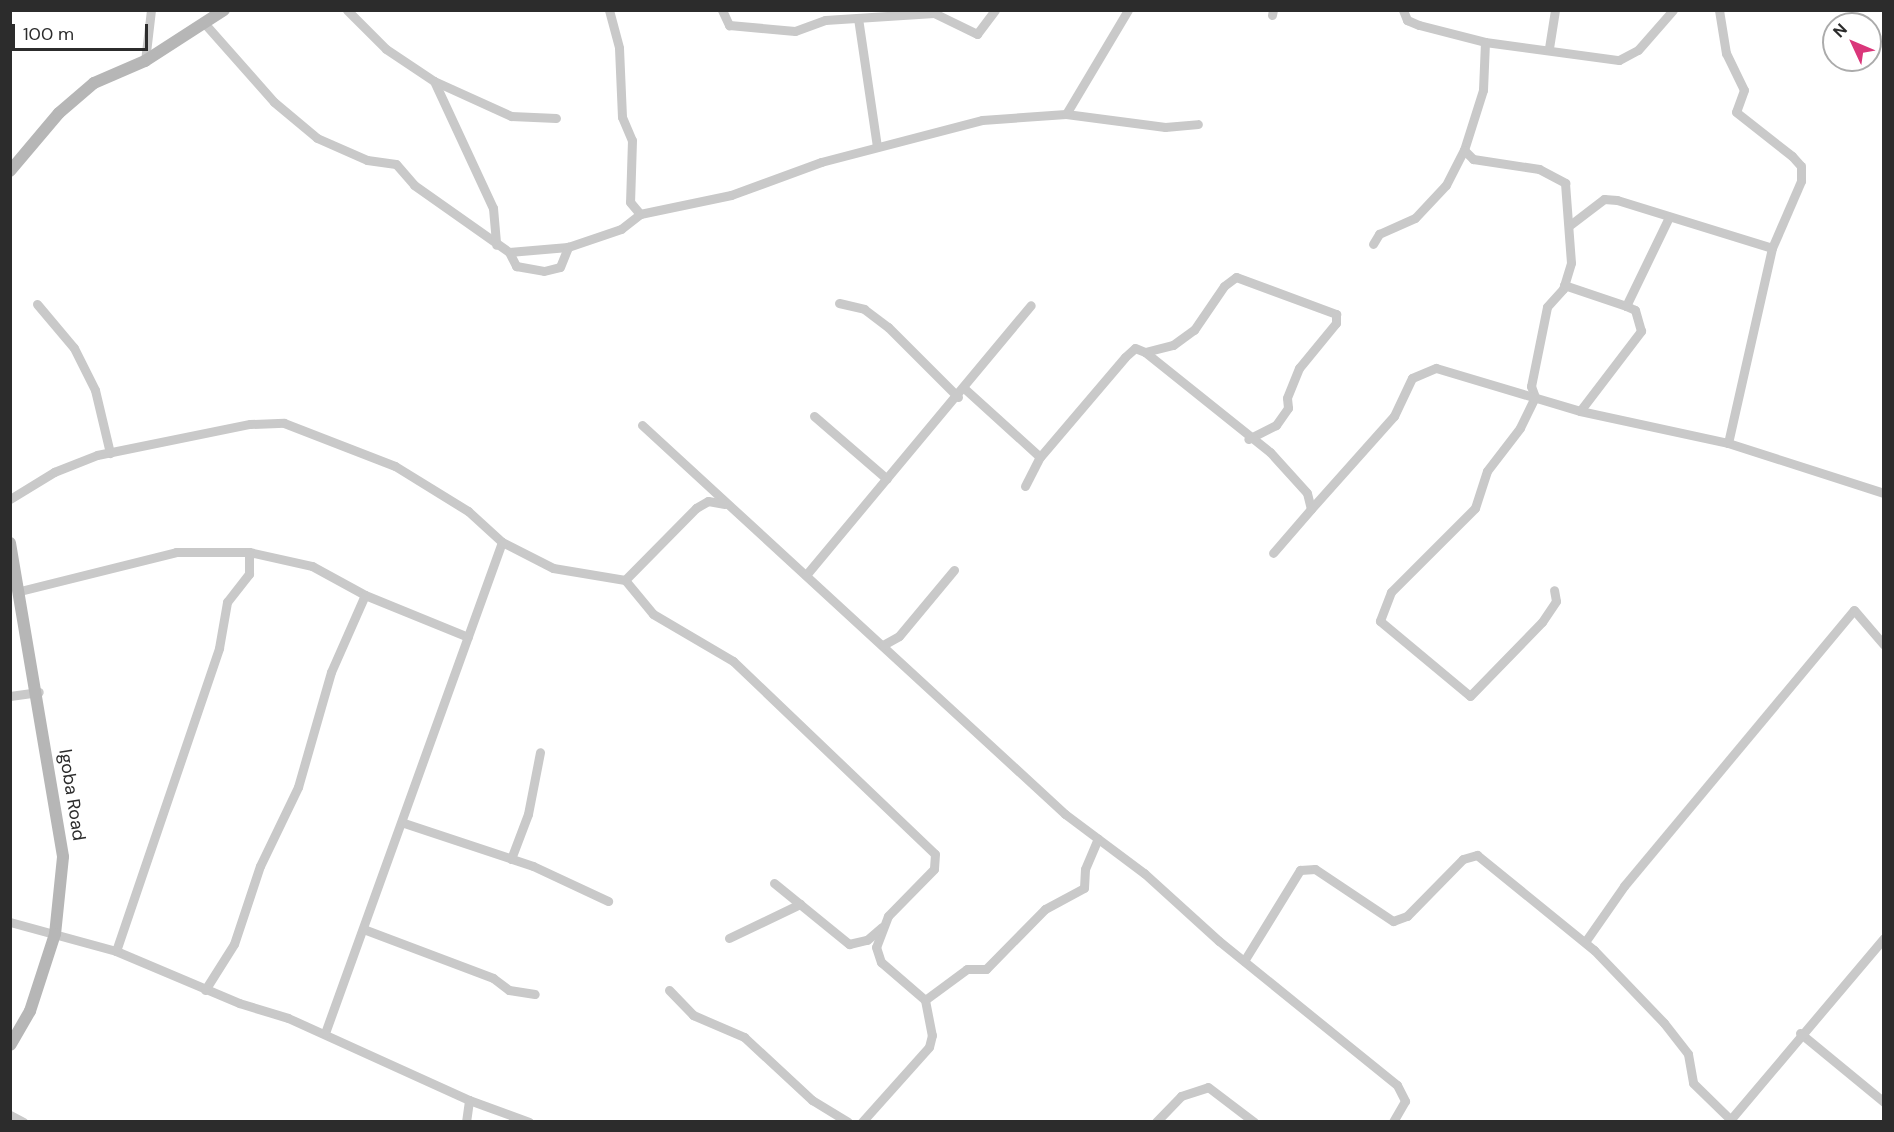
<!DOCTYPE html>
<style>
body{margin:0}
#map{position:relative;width:1894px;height:1132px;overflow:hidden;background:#fff;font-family:"DM Sans",sans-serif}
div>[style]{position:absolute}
.street>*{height:9px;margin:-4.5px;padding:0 4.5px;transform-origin:4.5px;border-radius:4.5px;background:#c9c9c9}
.secondary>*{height:12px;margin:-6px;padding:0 6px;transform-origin:6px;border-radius:6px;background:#b6b6b6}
span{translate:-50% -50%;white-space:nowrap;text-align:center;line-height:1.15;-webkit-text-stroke:6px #fff;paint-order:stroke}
.street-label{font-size:18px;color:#2c2c2c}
.frame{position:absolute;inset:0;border:12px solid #2c2c2c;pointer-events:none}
.north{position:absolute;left:1822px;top:12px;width:60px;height:60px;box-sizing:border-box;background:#fff;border:2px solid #ababab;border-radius:50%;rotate:314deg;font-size:16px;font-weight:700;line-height:24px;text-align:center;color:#2c2c2c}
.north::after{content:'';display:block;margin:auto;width:21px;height:27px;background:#da367a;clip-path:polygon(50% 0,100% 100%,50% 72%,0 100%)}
.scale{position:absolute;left:12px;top:24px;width:136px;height:27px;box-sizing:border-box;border:3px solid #2c2c2c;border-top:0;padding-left:8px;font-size:18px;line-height:21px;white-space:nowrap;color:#2c2c2c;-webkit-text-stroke:4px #fff;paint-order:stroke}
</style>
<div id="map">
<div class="street">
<div style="left:347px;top:10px;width:55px;rotate:45deg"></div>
<div style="left:386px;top:49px;width:58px;rotate:33.7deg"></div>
<div style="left:434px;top:81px;width:85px;rotate:24.4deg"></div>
<div style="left:511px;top:116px;width:45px;rotate:2.5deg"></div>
<div style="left:609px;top:10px;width:39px;rotate:75deg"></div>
<div style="left:619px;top:48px;width:69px;rotate:87.5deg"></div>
<div style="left:622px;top:117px;width:25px;rotate:67deg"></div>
<div style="left:632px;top:140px;width:62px;rotate:91.8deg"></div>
<div style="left:630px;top:202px;width:16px;rotate:50deg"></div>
<div style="left:722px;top:10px;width:17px;rotate:65deg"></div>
<div style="left:729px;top:25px;width:66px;rotate:5.2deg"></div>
<div style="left:795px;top:31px;width:32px;rotate:-20deg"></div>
<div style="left:825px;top:20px;width:109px;rotate:-3.7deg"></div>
<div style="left:934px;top:13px;width:48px;rotate:26deg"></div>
<div style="left:977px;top:34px;width:30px;rotate:-53deg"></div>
<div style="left:1403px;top:10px;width:11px;rotate:68deg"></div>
<div style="left:1407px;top:20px;width:13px;rotate:23deg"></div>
<div style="left:1419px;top:25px;width:68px;rotate:14.4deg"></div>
<div style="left:1485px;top:42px;width:135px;rotate:7.7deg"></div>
<div style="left:1619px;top:60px;width:21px;rotate:-28deg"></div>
<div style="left:1638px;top:50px;width:53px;rotate:-48.8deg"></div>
<div style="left:1719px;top:10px;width:44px;rotate:80.8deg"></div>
<div style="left:1726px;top:53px;width:41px;rotate:64.1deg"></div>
<div style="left:1744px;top:90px;width:23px;rotate:110deg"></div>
<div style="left:1736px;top:112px;width:71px;rotate:38.2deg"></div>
<div style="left:1792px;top:156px;width:13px;rotate:48deg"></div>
<div style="left:1801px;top:166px;width:15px;rotate:90deg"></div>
<div style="left:1801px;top:181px;width:73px;rotate:113.4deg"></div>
<div style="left:1772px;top:248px;width:200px;rotate:102.7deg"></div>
<div style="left:1272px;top:15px;width:5px;rotate:-79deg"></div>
<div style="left:858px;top:18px;width:129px;rotate:81.6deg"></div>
<div style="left:205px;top:24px;width:104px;rotate:48.5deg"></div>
<div style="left:274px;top:102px;width:56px;rotate:39.9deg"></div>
<div style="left:317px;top:138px;width:55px;rotate:23.7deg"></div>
<div style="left:367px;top:160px;width:29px;rotate:8deg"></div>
<div style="left:396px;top:164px;width:28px;rotate:49deg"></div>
<div style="left:414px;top:185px;width:116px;rotate:35.2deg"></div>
<div style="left:509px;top:252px;width:59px;rotate:-4.8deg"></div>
<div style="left:568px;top:247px;width:56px;rotate:-18.8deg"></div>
<div style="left:621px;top:229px;width:24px;rotate:-38deg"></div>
<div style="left:640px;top:214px;width:93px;rotate:-11.8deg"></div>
<div style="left:731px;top:195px;width:96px;rotate:-20.1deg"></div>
<div style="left:821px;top:162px;width:166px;rotate:-14.6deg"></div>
<div style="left:982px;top:120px;width:84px;rotate:-4.1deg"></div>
<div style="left:1066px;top:114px;width:100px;rotate:7.5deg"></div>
<div style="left:1165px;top:127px;width:33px;rotate:-5deg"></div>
<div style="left:1485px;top:42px;width:48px;rotate:92.4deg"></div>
<div style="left:1483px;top:90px;width:63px;rotate:107.6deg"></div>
<div style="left:1464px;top:150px;width:13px;rotate:45deg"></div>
<div style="left:1473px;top:159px;width:67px;rotate:8.6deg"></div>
<div style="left:1539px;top:169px;width:30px;rotate:28deg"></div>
<div style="left:1565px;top:183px;width:80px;rotate:85.7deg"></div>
<div style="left:1571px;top:263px;width:27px;rotate:107deg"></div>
<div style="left:1563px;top:289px;width:24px;rotate:132deg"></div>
<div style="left:1547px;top:307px;width:81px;rotate:101.4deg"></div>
<div style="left:1531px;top:386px;width:12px;rotate:70deg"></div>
<div style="left:1535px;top:397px;width:34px;rotate:116deg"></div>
<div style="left:1520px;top:428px;width:54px;rotate:127.5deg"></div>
<div style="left:1487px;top:471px;width:39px;rotate:108deg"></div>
<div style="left:1475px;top:508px;width:119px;rotate:135deg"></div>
<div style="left:1391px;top:592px;width:31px;rotate:111deg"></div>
<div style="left:1380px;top:621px;width:117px;rotate:39.8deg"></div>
<div style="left:1470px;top:696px;width:103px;rotate:-45.8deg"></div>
<div style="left:1542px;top:622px;width:25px;rotate:-56deg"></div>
<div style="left:1556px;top:601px;width:11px;rotate:-100deg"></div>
<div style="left:1549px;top:48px;width:38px;rotate:-81deg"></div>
<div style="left:145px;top:61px;width:51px;rotate:-83.3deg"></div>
<div style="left:434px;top:81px;width:140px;rotate:65.1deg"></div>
<div style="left:493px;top:208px;width:37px;rotate:85deg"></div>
<div style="left:1066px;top:114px;width:121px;rotate:-59.2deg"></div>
<div style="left:1570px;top:225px;width:43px;rotate:-37.4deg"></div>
<div style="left:1604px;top:199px;width:13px;rotate:4deg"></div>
<div style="left:1617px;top:200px;width:162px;rotate:17.2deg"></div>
<div style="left:1373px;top:244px;width:12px;rotate:-59deg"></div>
<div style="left:1379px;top:234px;width:39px;rotate:-24deg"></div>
<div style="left:1415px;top:218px;width:45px;rotate:-46.8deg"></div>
<div style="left:1446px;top:185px;width:39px;rotate:-63deg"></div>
<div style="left:509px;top:252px;width:16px;rotate:63deg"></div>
<div style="left:516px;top:266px;width:28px;rotate:10deg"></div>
<div style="left:544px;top:271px;width:16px;rotate:-14deg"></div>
<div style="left:560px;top:267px;width:22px;rotate:-68deg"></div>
<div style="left:1564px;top:285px;width:65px;rotate:18.7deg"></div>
<div style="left:839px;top:303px;width:26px;rotate:13deg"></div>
<div style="left:864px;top:309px;width:30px;rotate:37deg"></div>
<div style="left:888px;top:327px;width:99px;rotate:45deg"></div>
<div style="left:37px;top:304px;width:57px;rotate:49.9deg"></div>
<div style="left:74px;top:348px;width:47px;rotate:63.4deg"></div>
<div style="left:95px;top:390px;width:65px;rotate:76.6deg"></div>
<div style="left:1145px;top:352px;width:29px;rotate:-14deg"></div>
<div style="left:1173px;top:345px;width:26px;rotate:-36deg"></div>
<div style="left:1194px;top:330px;width:53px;rotate:-55.7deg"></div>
<div style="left:1224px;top:286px;width:15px;rotate:-37deg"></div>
<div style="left:1236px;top:277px;width:107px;rotate:20.3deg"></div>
<div style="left:1336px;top:314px;width:9px;rotate:90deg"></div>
<div style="left:1336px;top:323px;width:58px;rotate:129.4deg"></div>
<div style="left:1299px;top:368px;width:32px;rotate:112deg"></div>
<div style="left:1287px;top:398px;width:10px;rotate:84deg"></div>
<div style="left:1288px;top:408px;width:21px;rotate:125deg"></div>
<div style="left:1276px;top:425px;width:31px;rotate:153deg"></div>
<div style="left:965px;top:389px;width:101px;rotate:42.2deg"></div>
<div style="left:1040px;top:457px;width:131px;rotate:-49.6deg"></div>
<div style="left:1125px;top:357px;width:13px;rotate:-42deg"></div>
<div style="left:1135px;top:348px;width:11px;rotate:22deg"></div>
<div style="left:1145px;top:352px;width:160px;rotate:38.7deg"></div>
<div style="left:1270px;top:452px;width:55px;rotate:47.9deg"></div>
<div style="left:1307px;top:493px;width:16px;rotate:76deg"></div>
<div style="left:1311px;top:509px;width:58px;rotate:130.8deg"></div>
<div style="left:1580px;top:411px;width:101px;rotate:-52.7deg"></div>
<div style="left:1641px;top:331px;width:22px;rotate:-106deg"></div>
<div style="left:1635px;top:310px;width:10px;rotate:-156deg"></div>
<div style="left:1626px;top:306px;width:99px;rotate:-64.2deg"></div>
<div style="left:814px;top:416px;width:96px;rotate:40.8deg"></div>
<div style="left:642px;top:425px;width:575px;rotate:42.6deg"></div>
<div style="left:1065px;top:814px;width:99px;rotate:36.8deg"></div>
<div style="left:1144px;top:873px;width:101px;rotate:42.2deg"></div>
<div style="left:1219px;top:941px;width:229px;rotate:39deg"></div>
<div style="left:1397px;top:1085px;width:18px;rotate:63deg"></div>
<div style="left:1405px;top:1101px;width:24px;rotate:120deg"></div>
<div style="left:1025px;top:486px;width:33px;rotate:-63deg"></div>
<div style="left:10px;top:499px;width:52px;rotate:-31.5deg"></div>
<div style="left:54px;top:472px;width:46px;rotate:-21.6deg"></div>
<div style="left:97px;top:455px;width:156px;rotate:-11.5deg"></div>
<div style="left:250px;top:424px;width:34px;rotate:-2deg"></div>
<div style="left:284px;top:423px;width:119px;rotate:21.2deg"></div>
<div style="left:395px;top:466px;width:86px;rotate:31.7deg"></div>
<div style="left:468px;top:511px;width:46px;rotate:42.4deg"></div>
<div style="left:1311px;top:509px;width:125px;rotate:-48.3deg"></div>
<div style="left:1394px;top:416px;width:42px;rotate:-64.7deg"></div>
<div style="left:1412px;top:378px;width:26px;rotate:-23deg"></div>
<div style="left:1436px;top:368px;width:150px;rotate:16.6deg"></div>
<div style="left:1580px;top:411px;width:151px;rotate:12.2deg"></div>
<div style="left:1728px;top:443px;width:164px;rotate:17.8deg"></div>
<div style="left:806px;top:575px;width:351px;rotate:-50.2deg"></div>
<div style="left:625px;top:580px;width:44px;rotate:50.5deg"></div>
<div style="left:653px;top:614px;width:93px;rotate:30.4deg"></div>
<div style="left:733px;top:661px;width:279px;rotate:43.7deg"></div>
<div style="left:935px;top:854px;width:15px;rotate:94deg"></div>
<div style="left:934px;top:869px;width:66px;rotate:134.4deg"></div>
<div style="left:888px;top:916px;width:33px;rotate:111deg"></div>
<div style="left:876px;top:947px;width:16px;rotate:72deg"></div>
<div style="left:881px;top:962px;width:58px;rotate:40.8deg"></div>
<div style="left:925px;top:1000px;width:36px;rotate:79deg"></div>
<div style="left:932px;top:1035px;width:12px;rotate:104deg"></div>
<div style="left:929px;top:1047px;width:101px;rotate:131.8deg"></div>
<div style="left:20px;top:591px;width:161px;rotate:-14deg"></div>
<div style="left:176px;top:552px;width:73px"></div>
<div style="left:249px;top:552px;width:65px;rotate:12.5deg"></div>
<div style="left:312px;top:566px;width:60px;rotate:28.7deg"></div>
<div style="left:365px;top:595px;width:111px;rotate:22.2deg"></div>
<div style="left:883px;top:645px;width:18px;rotate:-29deg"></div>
<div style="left:899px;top:636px;width:86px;rotate:-50.2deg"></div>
<div style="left:10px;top:696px;width:29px;rotate:-8deg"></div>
<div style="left:404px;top:823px;width:136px;rotate:18.4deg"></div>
<div style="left:533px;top:866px;width:83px;rotate:25deg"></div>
<div style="left:511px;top:859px;width:48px;rotate:-69.3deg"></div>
<div style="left:528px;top:814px;width:63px;rotate:-79deg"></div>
<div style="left:774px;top:883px;width:97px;rotate:39.1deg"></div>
<div style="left:849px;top:944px;width:18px;rotate:-13deg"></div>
<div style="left:867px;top:940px;width:20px;rotate:-41deg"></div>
<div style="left:10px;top:922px;width:110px;rotate:15.3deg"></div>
<div style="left:116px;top:951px;width:134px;rotate:22.9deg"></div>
<div style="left:239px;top:1003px;width:51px;rotate:17deg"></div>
<div style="left:288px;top:1018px;width:199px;rotate:24.4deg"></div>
<div style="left:469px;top:1100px;width:64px;rotate:20.1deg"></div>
<div style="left:366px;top:930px;width:136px;rotate:20.7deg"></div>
<div style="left:493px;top:978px;width:20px;rotate:37deg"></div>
<div style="left:509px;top:990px;width:26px;rotate:9deg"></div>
<div style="left:729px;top:938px;width:79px;rotate:-25.6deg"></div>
<div style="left:1585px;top:942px;width:68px;rotate:-55.1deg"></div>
<div style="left:1624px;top:886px;width:359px;rotate:-50.2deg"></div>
<div style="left:1854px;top:610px;width:46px;rotate:49.4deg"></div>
<div style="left:116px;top:951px;width:320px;rotate:-71.2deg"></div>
<div style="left:219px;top:648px;width:47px;rotate:-80.1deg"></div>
<div style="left:227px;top:602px;width:36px;rotate:-52deg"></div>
<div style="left:249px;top:574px;width:22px;rotate:-90deg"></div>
<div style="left:1244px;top:961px;width:107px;rotate:-58.4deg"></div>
<div style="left:1300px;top:870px;width:15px;rotate:-4deg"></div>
<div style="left:1315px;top:869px;width:94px;rotate:33.7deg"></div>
<div style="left:1393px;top:921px;width:15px;rotate:-20deg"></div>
<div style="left:1407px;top:916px;width:80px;rotate:-45.5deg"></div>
<div style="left:1463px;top:859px;width:15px;rotate:-16deg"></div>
<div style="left:1477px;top:855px;width:151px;rotate:39.1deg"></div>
<div style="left:1594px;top:950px;width:101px;rotate:46.2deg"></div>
<div style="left:1664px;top:1023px;width:39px;rotate:52deg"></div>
<div style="left:1688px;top:1054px;width:29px;rotate:80deg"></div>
<div style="left:1693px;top:1083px;width:56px;rotate:44.3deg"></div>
<div style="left:205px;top:990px;width:54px;rotate:-57.8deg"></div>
<div style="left:234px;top:944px;width:82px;rotate:-71.6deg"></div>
<div style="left:260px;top:866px;width:88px;rotate:-64.3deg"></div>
<div style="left:298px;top:787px;width:120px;rotate:-74deg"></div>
<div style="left:331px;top:672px;width:84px;rotate:-66.2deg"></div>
<div style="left:669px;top:990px;width:35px;rotate:46deg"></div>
<div style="left:693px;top:1015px;width:56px;rotate:23.3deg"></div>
<div style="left:744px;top:1037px;width:93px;rotate:42.8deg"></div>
<div style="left:812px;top:1100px;width:42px;rotate:31.4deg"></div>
<div style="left:925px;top:1000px;width:52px;rotate:-36.4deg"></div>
<div style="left:967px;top:969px;width:19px"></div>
<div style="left:986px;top:969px;width:84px;rotate:-45.5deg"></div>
<div style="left:1045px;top:909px;width:44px;rotate:-28.3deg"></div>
<div style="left:1084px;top:888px;width:19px;rotate:-87deg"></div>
<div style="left:1085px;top:869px;width:33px;rotate:-67deg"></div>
<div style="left:325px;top:1033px;width:522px;rotate:-70.18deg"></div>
<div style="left:502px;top:542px;width:57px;rotate:27deg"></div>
<div style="left:553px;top:568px;width:73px;rotate:9.5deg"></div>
<div style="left:625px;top:580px;width:101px;rotate:-45.4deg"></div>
<div style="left:696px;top:508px;width:14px;rotate:-30deg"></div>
<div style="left:708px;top:501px;width:17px;rotate:10deg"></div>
<div style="left:1800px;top:1033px;width:109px;rotate:39.4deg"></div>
<div style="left:10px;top:1115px;width:15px;rotate:28deg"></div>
<div style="left:1731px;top:1119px;width:237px;rotate:-49.8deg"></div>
<div style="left:466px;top:1122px;width:22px;rotate:-82deg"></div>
<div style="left:1156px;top:1122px;width:36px;rotate:-46deg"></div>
<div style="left:1181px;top:1096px;width:28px;rotate:-18deg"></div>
<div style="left:1208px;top:1087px;width:58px;rotate:37.3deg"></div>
</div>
<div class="secondary">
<div style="left:10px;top:171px;width:76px;rotate:-49.8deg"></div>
<div style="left:59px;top:113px;width:46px;rotate:-40.6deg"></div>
<div style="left:94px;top:83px;width:56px;rotate:-23.3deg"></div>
<div style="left:145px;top:61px;width:94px;rotate:-32.8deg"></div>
<div style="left:10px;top:543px;width:318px;rotate:80.4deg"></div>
<div style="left:63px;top:857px;width:77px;rotate:95.9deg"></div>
<div style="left:55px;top:934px;width:81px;rotate:108deg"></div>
<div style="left:30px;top:1011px;width:39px;rotate:120deg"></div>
</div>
<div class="street-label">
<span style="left:72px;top:795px;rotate:81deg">Igoba Road</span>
</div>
<div class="frame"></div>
<div class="north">N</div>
<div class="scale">100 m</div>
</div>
